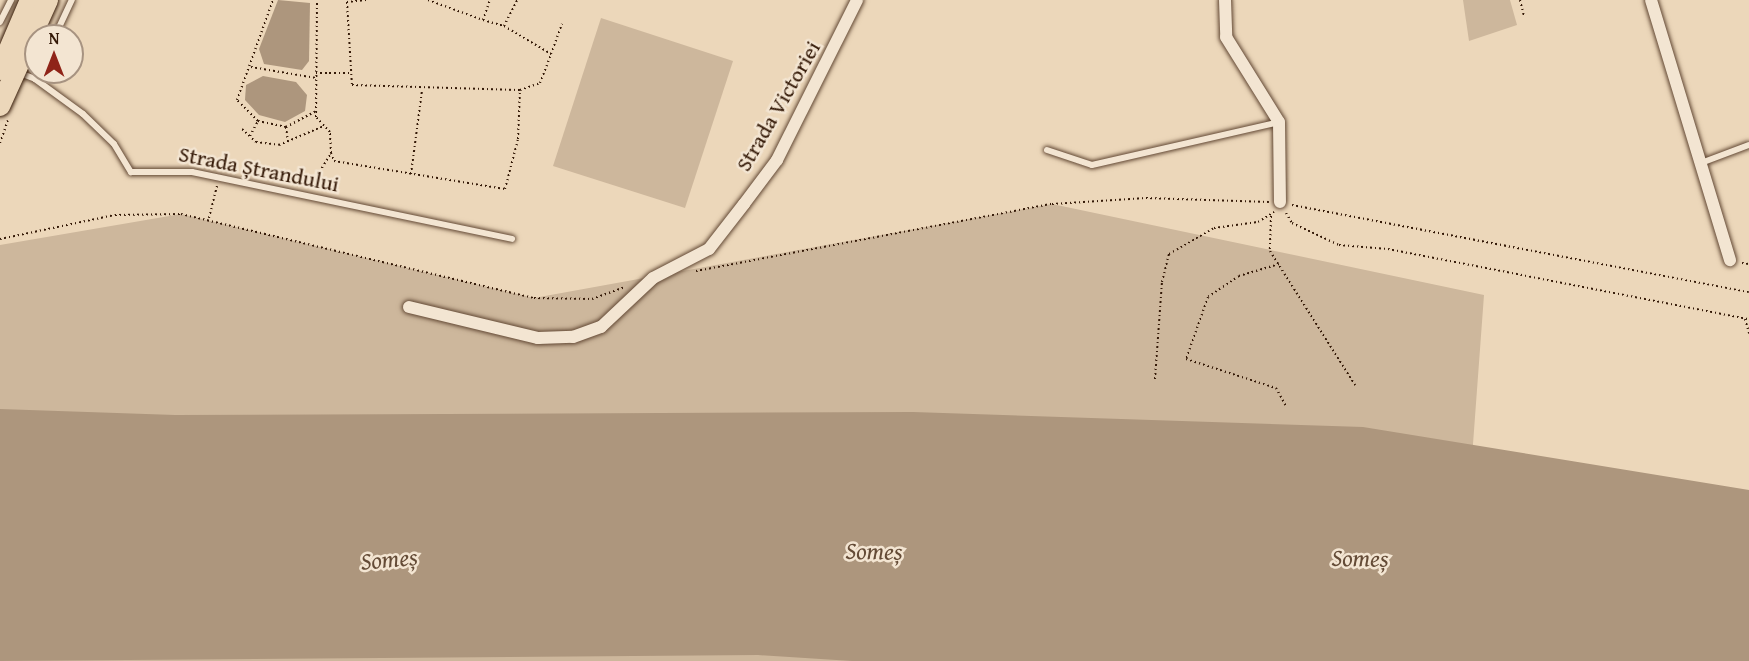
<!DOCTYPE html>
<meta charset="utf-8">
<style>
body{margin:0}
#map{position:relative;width:1749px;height:661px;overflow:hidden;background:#ecd7ba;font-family:"Gentium Book Plus",serif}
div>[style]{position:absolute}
.green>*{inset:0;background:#cdb79c}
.water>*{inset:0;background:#ad967d}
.path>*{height:2px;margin-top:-1px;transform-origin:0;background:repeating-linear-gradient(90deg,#341907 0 1.5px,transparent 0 4.5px)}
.roads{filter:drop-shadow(0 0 2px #624834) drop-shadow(0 0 2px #624834)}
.service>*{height:6px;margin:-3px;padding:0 3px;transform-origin:3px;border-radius:3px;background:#f3e5d2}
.minor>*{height:12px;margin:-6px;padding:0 6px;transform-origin:6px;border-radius:6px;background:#f3e5d2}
.path-bridge>*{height:2px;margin-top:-1px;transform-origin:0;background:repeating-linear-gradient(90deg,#341907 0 1.5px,transparent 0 4.5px)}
.bridges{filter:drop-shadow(0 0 2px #341907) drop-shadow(0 0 2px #341907)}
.primary-bridge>*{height:20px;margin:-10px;padding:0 10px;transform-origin:10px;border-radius:10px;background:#ecd7ba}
span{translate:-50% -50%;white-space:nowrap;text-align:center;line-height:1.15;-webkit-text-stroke:5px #f3e5d2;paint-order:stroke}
.street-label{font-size:22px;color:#341907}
.water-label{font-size:24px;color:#644b36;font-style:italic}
.north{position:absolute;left:24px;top:24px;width:60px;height:60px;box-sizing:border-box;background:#f3e5d2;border:2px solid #a79381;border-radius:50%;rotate:0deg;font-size:16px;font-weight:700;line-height:24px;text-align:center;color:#341907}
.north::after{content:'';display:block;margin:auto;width:21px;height:27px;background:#8f2418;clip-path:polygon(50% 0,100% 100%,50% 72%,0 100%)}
</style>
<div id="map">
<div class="green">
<div style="clip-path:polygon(1463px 0,1510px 0,1517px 25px,1469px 41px)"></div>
<div style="clip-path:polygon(601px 18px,733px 61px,685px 208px,553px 166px)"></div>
<div style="clip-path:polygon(1052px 204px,1484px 295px,1457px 661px,0 661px,0 245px,181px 214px,534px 298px)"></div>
</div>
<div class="water">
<div style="clip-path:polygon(278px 0,310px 3px,309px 61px,302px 70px,264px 64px,259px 49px)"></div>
<div style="clip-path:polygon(263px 76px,296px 82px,307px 95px,305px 111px,285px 122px,259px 115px,245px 100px,246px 85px)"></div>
<div style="clip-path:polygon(0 409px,175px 415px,913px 412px,1363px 427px,1749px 490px,1749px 661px,852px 661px,758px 655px,0 661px)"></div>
</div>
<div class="path">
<div style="left:366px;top:0;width:19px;rotate:174deg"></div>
<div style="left:347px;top:2px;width:83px;rotate:86.6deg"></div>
<div style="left:352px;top:85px;width:168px;rotate:1.7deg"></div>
<div style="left:428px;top:0;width:59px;rotate:20deg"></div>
<div style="left:483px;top:20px;width:21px;rotate:-71deg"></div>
<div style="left:1520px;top:0;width:16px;rotate:76deg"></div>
<div style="left:483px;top:20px;width:22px;rotate:16deg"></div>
<div style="left:504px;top:26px;width:29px;rotate:-63deg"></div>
<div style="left:504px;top:26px;width:55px;rotate:30.8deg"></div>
<div style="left:551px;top:54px;width:32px;rotate:-70deg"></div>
<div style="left:251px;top:67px;width:66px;rotate:9.6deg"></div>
<div style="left:316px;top:73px;width:35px"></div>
<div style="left:258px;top:121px;width:29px;rotate:12deg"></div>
<div style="left:286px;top:127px;width:34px;rotate:-28deg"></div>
<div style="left:286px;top:127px;width:15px;rotate:82deg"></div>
<div style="left:242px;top:129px;width:19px;rotate:43deg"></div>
<div style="left:256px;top:142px;width:23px;rotate:7deg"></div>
<div style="left:279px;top:145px;width:49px;rotate:-22.9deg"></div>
<div style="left:250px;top:136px;width:17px;rotate:-62deg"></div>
<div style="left:258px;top:121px;width:30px;rotate:-135deg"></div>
<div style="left:237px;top:100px;width:106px;rotate:-70.2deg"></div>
<div style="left:331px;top:153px;width:9px;rotate:69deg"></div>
<div style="left:334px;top:161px;width:173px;rotate:9.3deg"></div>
<div style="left:505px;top:189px;width:52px;rotate:-75.4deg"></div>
<div style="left:518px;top:139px;width:49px;rotate:-87.7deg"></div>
<div style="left:520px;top:90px;width:21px;rotate:-19deg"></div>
<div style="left:540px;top:83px;width:31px;rotate:-69deg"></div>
<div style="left:411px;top:174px;width:84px;rotate:-82.5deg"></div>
<div style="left:310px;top:187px;width:40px;rotate:-58deg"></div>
<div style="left:331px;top:153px;width:21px;rotate:-93deg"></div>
<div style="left:330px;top:132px;width:21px;rotate:-133deg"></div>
<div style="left:316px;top:117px;width:117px;rotate:-89.5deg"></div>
<div style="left:1292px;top:205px;width:465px;rotate:10.8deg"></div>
<div style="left:1286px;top:213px;width:12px;rotate:59deg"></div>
<div style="left:1292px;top:223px;width:52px;rotate:25.1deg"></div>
<div style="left:1339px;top:245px;width:49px;rotate:4.7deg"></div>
<div style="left:1388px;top:249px;width:368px;rotate:11deg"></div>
<div style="left:1271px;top:216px;width:35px;rotate:92deg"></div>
<div style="left:1270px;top:251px;width:159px;rotate:57.6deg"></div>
<div style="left:209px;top:218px;width:33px;rotate:-76deg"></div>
<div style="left:0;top:239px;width:117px;rotate:-11.8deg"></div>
<div style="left:115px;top:215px;width:66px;rotate:-0.9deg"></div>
<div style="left:181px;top:214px;width:363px;rotate:13.4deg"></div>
<div style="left:534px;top:298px;width:58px;rotate:1deg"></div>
<div style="left:592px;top:299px;width:33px;rotate:-20deg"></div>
<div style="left:1742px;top:263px;width:7px;rotate:8deg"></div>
<div style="left:1279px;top:264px;width:42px;rotate:163.3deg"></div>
<div style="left:1239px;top:276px;width:37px;rotate:146deg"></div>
<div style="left:1208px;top:297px;width:66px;rotate:109.5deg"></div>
<div style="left:1186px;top:359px;width:95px;rotate:17.9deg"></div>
<div style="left:1276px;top:388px;width:21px;rotate:61deg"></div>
<div style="left:696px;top:271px;width:362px;rotate:-10.7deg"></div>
<div style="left:1052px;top:204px;width:94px;rotate:-3.7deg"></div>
<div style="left:1146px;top:198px;width:123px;rotate:1.9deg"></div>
<div style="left:1745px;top:319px;width:15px;rotate:74deg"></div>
<div style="left:1155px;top:379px;width:97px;rotate:-85.9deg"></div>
<div style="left:1162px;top:282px;width:29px;rotate:-76deg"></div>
<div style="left:1169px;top:254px;width:52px;rotate:-30deg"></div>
<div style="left:1214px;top:228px;width:44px;rotate:-7.8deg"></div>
<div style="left:1258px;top:222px;width:19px;rotate:-32deg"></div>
</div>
<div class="roads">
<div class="service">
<div style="left:0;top:22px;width:25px;rotate:-63deg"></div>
<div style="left:55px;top:36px;width:40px;rotate:-65deg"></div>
<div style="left:17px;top:72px;width:19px;rotate:21deg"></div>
<div style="left:35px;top:79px;width:8px;rotate:-67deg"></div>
<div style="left:35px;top:79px;width:59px;rotate:36.1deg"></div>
<div style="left:83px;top:114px;width:43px;rotate:44.1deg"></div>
<div style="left:114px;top:144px;width:33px;rotate:59deg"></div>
<div style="left:131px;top:172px;width:61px"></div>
<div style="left:192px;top:172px;width:327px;rotate:11.8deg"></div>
<div style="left:1047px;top:150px;width:47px;rotate:18.4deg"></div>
<div style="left:1092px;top:165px;width:192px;rotate:-12.9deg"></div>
<div style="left:1701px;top:163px;width:51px;rotate:-20.6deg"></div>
</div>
<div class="minor">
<div style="left:1225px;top:0;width:37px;rotate:88deg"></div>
<div style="left:1226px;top:37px;width:100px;rotate:58.1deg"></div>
<div style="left:1279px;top:122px;width:80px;rotate:89.3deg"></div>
<div style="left:1651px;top:0;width:272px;rotate:73.1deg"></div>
<div style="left:409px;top:307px;width:133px;rotate:13.5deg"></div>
<div style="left:538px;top:338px;width:35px;rotate:-2deg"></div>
<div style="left:573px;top:337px;width:30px;rotate:-20deg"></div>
<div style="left:601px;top:327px;width:71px;rotate:-43.3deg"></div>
<div style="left:653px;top:278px;width:63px;rotate:-27.4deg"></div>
<div style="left:709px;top:249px;width:57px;rotate:-52.1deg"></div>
<div style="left:744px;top:204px;width:55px;rotate:-53.1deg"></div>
<div style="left:777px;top:160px;width:179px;rotate:-63.4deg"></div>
</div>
</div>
<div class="path-bridge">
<div style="left:0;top:143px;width:24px;rotate:-71deg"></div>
</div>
<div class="bridges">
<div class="primary-bridge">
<div style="left:0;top:70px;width:76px;rotate:-66.8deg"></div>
<div style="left:0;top:106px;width:116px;rotate:-65.6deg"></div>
</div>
</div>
<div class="street-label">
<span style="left:778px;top:106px;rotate:-60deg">Strada Victoriei</span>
<span style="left:259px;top:169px;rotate:11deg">Strada Ștrandului</span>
</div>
<div class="water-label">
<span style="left:874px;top:551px;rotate:1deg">Someș</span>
<span style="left:1360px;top:558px;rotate:1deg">Someș</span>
<span style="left:389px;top:559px;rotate:-5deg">Someș</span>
</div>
<div class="north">N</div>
</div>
